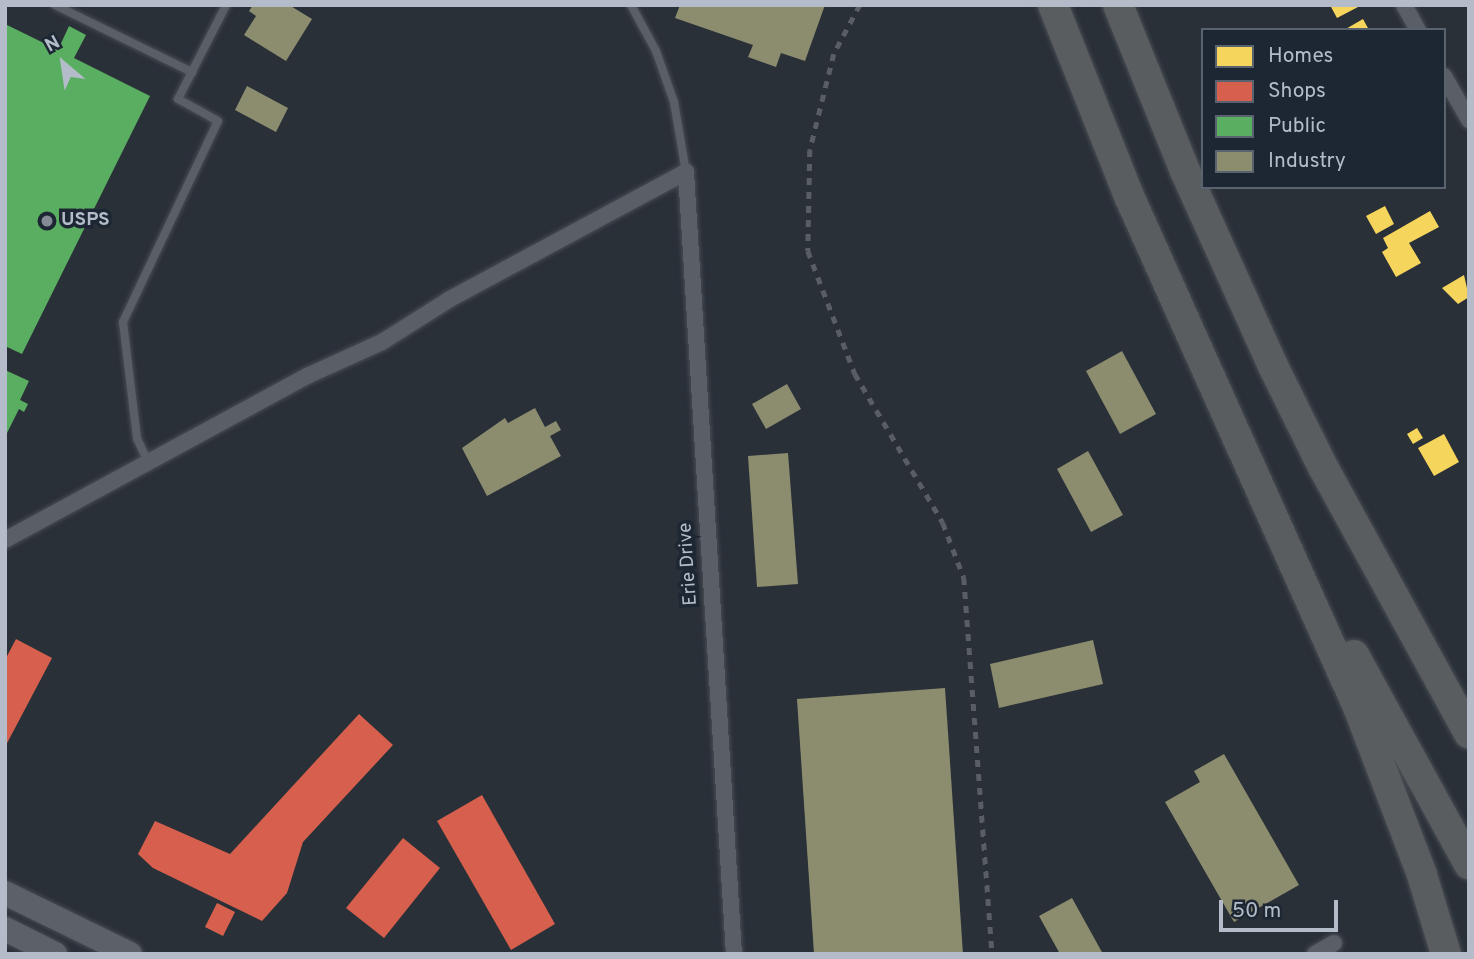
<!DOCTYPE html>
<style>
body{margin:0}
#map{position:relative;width:1474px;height:959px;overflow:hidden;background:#2a3038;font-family:Overpass,sans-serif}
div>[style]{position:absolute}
.homes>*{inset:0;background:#f6d55c}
.shops>*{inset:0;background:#d6604d}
.public>*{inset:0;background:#5aae61}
.industry>*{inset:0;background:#8c8c6e}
.roads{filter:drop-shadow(0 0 2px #484c53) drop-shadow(0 0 2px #484c53)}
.service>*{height:8px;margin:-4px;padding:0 4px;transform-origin:4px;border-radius:4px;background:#5a5e66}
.minor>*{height:16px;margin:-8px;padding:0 8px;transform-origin:8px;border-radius:8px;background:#5a5e66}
.primary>*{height:24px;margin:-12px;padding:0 12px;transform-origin:12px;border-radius:12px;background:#5c6168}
.motorway>*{height:30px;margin:-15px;padding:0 15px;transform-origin:15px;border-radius:15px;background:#5a5d60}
.rail>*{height:4.5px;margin-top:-2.25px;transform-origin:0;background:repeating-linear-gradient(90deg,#595d64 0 7px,transparent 0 14px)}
.dots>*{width:19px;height:19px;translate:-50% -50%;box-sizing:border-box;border:4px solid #1d2633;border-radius:50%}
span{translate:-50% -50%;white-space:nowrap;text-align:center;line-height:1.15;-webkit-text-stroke:7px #1d2633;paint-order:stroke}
.poi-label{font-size:19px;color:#b4bcc9;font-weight:700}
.left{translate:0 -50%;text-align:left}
.street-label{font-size:19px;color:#b4bcc9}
.frame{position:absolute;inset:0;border:7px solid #b4bcc9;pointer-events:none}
.legend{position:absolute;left:1201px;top:28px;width:245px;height:161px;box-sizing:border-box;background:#1d2633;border:2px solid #59626f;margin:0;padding:9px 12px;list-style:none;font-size:21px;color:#b4bcc9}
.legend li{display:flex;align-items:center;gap:14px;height:35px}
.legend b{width:35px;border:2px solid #59626f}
.north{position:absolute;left:28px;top:28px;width:70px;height:70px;-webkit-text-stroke:5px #1d2633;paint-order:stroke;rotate:331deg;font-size:19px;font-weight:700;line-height:28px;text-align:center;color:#b4bcc9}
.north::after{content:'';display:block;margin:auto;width:24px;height:32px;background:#b4bcc9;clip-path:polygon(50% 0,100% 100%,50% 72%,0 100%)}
.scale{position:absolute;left:1219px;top:900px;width:119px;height:32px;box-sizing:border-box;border:4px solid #b4bcc9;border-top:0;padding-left:9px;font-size:21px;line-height:24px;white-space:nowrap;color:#b4bcc9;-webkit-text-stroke:5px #1d2633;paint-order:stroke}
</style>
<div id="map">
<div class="homes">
<div style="clip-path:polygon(1330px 5px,1357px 5px,1358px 7px,1337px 18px)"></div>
<div style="clip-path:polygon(1363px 19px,1369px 30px,1344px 30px)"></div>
<div style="clip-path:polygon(1385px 206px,1394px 224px,1376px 234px,1366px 216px)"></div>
<div style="clip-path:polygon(1430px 211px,1439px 227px,1409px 243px,1421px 263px,1396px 277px,1382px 252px,1388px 248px,1383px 238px)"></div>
<div style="clip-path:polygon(1464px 275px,1469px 297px,1458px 304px,1442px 288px)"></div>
<div style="clip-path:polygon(1417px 428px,1423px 438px,1413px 444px,1407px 434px)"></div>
<div style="clip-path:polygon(1444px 434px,1459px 462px,1434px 476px,1418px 448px)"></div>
</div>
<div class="shops">
<div style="clip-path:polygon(16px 639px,52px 658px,5px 747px,5px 660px)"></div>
<div style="clip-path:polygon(359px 714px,393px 745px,303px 842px,287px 893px,262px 921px,153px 868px,138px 854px,155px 821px,230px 854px)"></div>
<div style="clip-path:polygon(482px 795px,555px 924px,511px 950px,437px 821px)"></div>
<div style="clip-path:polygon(403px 838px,440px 868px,384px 938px,346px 908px)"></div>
<div style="clip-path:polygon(217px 903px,235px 912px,223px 936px,205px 927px)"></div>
</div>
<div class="public">
<div style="clip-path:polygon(5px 24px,58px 50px,69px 26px,86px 35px,74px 58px,150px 96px,22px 354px,5px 346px)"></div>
<div style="clip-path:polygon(5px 370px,29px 381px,20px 400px,28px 404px,24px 412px,19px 409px,5px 437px)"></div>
</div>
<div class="industry">
<div style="clip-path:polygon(253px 5px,289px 5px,312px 19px,286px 61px,244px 35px,256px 16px,249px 11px)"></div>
<div style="clip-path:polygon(680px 5px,825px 5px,805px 61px,781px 53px,776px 67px,748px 57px,753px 45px,675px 18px)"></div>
<div style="clip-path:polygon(247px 86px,288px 108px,276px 132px,235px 110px)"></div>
<div style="clip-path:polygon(1122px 351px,1156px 414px,1120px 434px,1086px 371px)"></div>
<div style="clip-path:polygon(787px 384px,801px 409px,766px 429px,752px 404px)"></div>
<div style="clip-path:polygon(535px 408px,545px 427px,556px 421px,561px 430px,550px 436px,561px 456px,487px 496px,462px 448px,505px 418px,508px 423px)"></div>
<div style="clip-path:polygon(1088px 451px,1123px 515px,1091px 532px,1057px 469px)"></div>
<div style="clip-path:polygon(788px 453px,798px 584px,757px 587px,748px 456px)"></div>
<div style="clip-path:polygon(1093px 640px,1103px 684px,999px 708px,990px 664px)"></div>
<div style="clip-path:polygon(945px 688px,963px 954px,814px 954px,797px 699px)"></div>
<div style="clip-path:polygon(1224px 754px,1299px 885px,1234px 922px,1165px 802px,1200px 782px,1194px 771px)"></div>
<div style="clip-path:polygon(1072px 898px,1103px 954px,1060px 954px,1039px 916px)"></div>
</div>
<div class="roads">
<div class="service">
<div style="left:55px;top:5px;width:153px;rotate:26.1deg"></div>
<div style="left:631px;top:5px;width:52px;rotate:61.5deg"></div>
<div style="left:656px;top:51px;width:54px;rotate:70.6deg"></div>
<div style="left:674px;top:102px;width:71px;rotate:80.3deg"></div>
<div style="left:148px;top:462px;width:26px;rotate:-115deg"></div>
<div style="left:137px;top:438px;width:117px;rotate:-96.9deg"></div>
<div style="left:123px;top:322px;width:222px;rotate:-64.7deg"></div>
<div style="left:218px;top:121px;width:46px;rotate:-151.2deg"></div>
<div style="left:178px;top:99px;width:106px;rotate:-62.9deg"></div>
</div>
<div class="minor">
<div style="left:1404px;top:5px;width:29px;rotate:61deg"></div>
<div style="left:1444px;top:76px;width:51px;rotate:60.4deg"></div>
<div style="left:5px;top:540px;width:344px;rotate:-28.5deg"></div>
<div style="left:307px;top:376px;width:82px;rotate:-24.4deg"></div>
<div style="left:382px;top:342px;width:80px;rotate:-32.3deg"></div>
<div style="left:450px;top:299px;width:268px;rotate:-28.3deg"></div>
<div style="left:686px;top:172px;width:783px;rotate:86.49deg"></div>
<div style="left:1315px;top:954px;width:22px;rotate:-30deg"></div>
</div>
<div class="primary">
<div style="left:5px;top:893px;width:139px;rotate:26deg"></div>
<div style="left:5px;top:929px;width:56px;rotate:26.6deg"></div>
</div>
<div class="motorway">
<div style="left:1053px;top:5px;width:206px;rotate:68.3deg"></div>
<div style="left:1129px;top:196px;width:560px;rotate:65.86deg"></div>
<div style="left:1358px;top:707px;width:180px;rotate:69.1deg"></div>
<div style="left:1422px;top:875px;width:83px;rotate:73.1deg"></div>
<div style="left:1118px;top:5px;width:179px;rotate:68deg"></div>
<div style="left:1185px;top:171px;width:214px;rotate:65.7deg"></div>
<div style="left:1273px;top:366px;width:113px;rotate:63.7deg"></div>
<div style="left:1323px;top:467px;width:304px;rotate:61.3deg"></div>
<div style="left:1354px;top:655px;width:239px;rotate:61.2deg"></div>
</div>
</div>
<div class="rail">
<div style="left:860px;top:5px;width:55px;rotate:118deg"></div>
<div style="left:834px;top:54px;width:99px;rotate:104deg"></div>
<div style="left:810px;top:150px;width:101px;rotate:91.1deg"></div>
<div style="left:808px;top:251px;width:132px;rotate:69.1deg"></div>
<div style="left:855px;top:374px;width:173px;rotate:59.4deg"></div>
<div style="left:943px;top:523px;width:59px;rotate:69.1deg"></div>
<div style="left:964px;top:578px;width:377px;rotate:85.7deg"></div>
</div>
<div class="dots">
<div style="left:47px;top:221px;background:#848b96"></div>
</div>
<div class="poi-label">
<span class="left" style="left:61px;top:221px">USPS</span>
</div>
<div class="street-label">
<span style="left:689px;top:564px;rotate:-94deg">Erie Drive</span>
</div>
<div class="frame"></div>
<ul class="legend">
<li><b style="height:19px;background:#f6d55c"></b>Homes</li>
<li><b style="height:19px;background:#d6604d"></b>Shops</li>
<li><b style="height:19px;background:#5aae61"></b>Public</li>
<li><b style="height:19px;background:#8c8c6e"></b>Industry</li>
</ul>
<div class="north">N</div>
<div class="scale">50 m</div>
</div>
